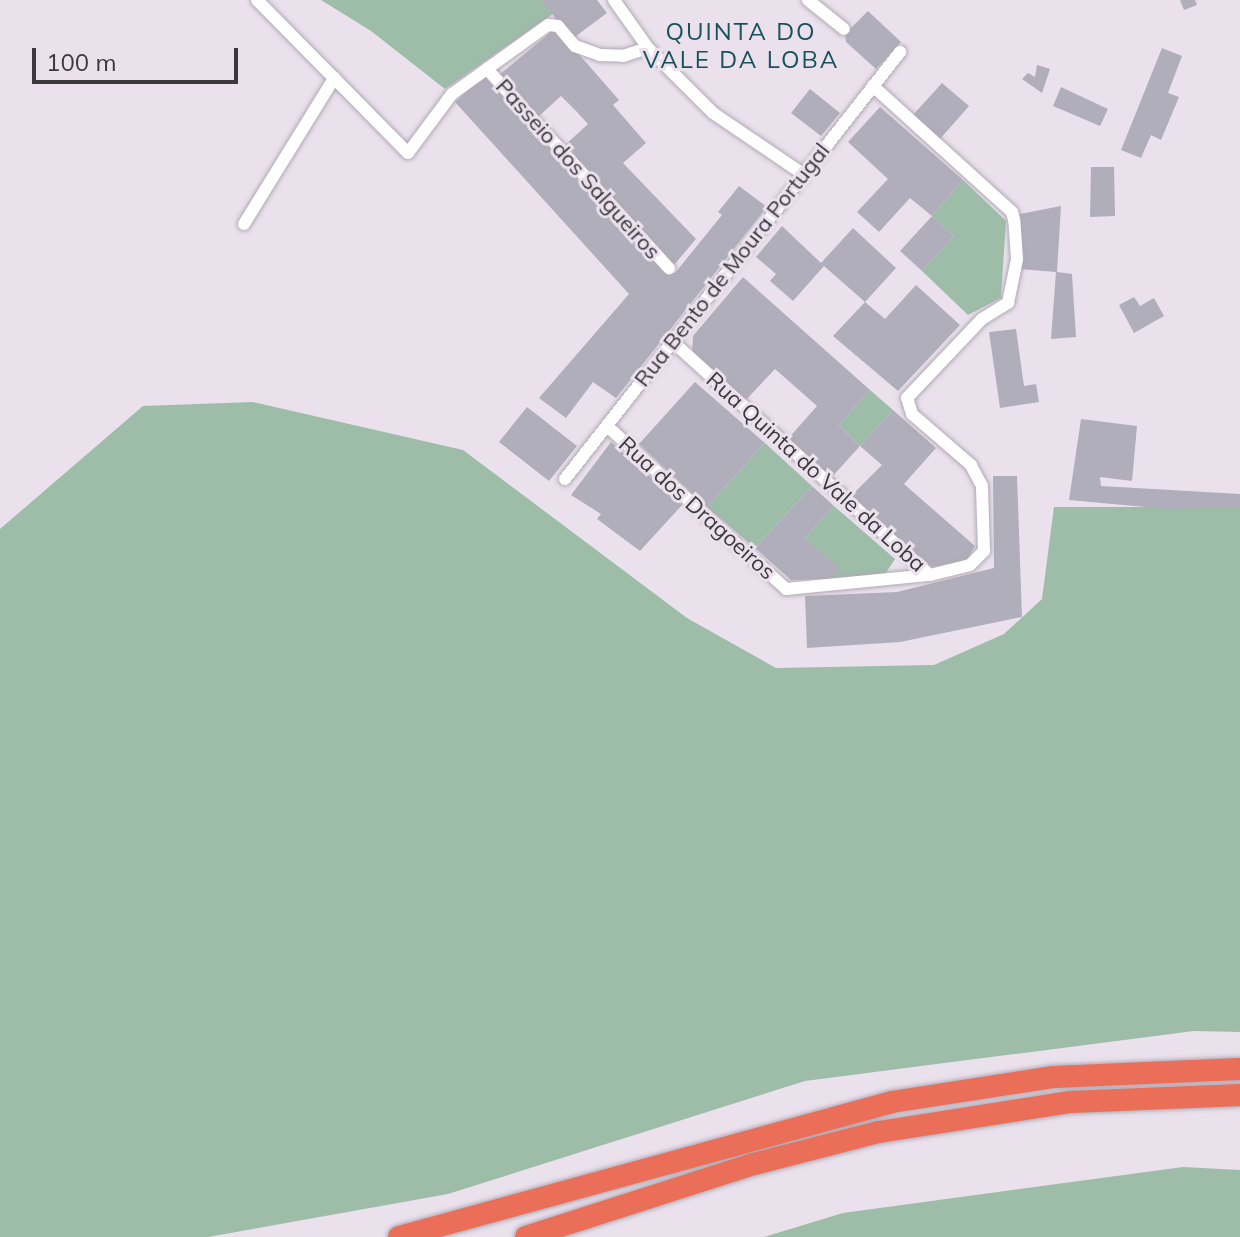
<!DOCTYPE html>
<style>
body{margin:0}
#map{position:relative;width:1240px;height:1237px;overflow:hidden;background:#eae1ed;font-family:Mulish,sans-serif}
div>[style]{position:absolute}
.green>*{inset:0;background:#9dbda9}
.building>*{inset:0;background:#afaeba}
.roads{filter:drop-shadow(0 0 2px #b1a9b4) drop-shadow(0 0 2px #b1a9b4)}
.minor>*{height:12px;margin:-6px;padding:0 6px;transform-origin:6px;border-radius:6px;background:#fff}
.motorway>*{height:22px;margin:-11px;padding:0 11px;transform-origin:11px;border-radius:11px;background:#ea6e58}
span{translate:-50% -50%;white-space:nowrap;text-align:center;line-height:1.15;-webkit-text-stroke:6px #eae1ed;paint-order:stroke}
.street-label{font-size:22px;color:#3c383d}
.neighbourhood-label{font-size:24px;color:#18515c;letter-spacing:2px}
.scale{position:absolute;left:32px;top:48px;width:206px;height:36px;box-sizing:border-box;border:4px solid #3c383d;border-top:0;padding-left:10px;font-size:24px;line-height:28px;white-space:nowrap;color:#3c383d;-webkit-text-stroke:6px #eae1ed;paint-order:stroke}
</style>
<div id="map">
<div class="green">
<div style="clip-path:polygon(321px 0,541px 0,553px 14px,445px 89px,371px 31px)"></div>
<div style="clip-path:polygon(963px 180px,1006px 221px,1001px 298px,968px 315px,922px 271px,954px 236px,932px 216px)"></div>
<div style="clip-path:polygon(870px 390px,893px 410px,860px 446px,839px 425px)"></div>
<div style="clip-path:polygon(253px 402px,463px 450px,687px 618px,776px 668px,934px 665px,1004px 634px,1042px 599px,1054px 507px,1240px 507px,1240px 1032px,1194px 1031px,805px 1081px,448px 1194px,208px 1237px,0 1237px,0 529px,143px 406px)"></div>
<div style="clip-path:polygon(765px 443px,812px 486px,755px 548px,707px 507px)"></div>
<div style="clip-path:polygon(834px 506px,895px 559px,885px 574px,831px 579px,839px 569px,805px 538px)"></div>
<div style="clip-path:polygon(1183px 1167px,1240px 1170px,1240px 1237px,764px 1237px,843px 1213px)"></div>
</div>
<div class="building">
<div style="clip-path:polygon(541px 0,597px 0,607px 13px,572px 39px)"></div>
<div style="clip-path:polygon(1180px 0,1195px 0,1197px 5px,1184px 10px)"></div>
<div style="clip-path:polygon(868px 11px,901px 42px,876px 69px,846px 42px,845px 34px)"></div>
<div style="clip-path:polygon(556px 28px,619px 100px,613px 105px,646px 143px,623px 163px,696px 239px,674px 265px,564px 146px,588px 124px,577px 112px,561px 96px,538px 117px,499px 75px)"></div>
<div style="clip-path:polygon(1162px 48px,1182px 56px,1168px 93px,1179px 97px,1161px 140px,1151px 135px,1141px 158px,1121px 150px)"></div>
<div style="clip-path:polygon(1037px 65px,1050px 69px,1042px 93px,1022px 79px,1028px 73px,1035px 77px)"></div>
<div style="clip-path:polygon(484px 76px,665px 272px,675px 273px,722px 215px,718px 212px,739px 186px,767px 207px,616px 398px,593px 382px,566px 418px,539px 398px,629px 294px,455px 102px)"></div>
<div style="clip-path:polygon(942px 83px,969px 106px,940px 139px,913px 115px)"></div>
<div style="clip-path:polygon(1061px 87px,1108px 109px,1100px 126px,1053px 106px)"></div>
<div style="clip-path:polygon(810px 89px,840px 113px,821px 136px,791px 113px)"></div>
<div style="clip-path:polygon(880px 107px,963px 180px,932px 216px,954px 236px,922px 271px,900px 251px,932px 216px,910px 198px,879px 232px,857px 212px,888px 179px,848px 142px)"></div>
<div style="clip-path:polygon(1091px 167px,1114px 167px,1115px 216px,1090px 217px)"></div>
<div style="clip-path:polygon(1061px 206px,1057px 272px,1072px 274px,1076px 337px,1051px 339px,1056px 272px,1020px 269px,1020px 214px)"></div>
<div style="clip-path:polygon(782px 226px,821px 263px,853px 228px,896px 268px,865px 302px,824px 266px,793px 301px,770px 281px,776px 274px,756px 257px)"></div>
<div style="clip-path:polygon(743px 277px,870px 390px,839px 425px,860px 446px,893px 410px,936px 448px,904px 484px,975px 546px,967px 560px,933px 567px,923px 562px,850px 497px,882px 465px,860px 446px,830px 479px,787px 440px,817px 406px,775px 369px,744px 402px,692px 355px,693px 336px)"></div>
<div style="clip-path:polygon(916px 285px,960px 325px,898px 391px,833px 336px,865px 302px,885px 319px)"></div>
<div style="clip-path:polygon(1134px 297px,1140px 306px,1154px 298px,1164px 316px,1134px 333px,1119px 305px)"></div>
<div style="clip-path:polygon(1016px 329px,1024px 386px,1036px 384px,1039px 402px,1000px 408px,989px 332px)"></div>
<div style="clip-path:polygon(695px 382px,765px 443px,707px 507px,639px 444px)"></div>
<div style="clip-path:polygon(527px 407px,577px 446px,549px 481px,499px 442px)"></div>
<div style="clip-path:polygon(1081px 419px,1137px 426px,1132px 481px,1100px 477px,1101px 486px,1240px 494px,1240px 507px,1167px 509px,1069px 500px)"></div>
<div style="clip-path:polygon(611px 442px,682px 505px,640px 551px,597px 519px,601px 514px,571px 495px)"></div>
<div style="clip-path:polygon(993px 476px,1017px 476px,1022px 617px,900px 642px,807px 648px,805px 596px,897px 592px,994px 568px)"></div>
<div style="clip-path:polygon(812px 486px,834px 506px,805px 538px,840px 569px,831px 579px,791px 580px,755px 548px)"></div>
</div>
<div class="roads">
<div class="minor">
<div style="left:257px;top:0;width:215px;rotate:45.4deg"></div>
<div style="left:408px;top:153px;width:74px;rotate:-53.3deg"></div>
<div style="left:452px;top:94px;width:118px;rotate:-35.7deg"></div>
<div style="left:548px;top:25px;width:10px;rotate:6deg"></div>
<div style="left:558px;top:26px;width:26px;rotate:50deg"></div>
<div style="left:575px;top:46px;width:27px;rotate:20deg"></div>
<div style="left:600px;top:55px;width:23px;rotate:2deg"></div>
<div style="left:623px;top:56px;width:26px;rotate:-18deg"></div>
<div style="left:614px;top:0;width:59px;rotate:54.7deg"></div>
<div style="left:648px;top:48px;width:92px;rotate:45deg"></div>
<div style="left:713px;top:113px;width:109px;rotate:34.1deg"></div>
<div style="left:808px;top:0;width:46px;rotate:38.9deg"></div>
<div style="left:487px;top:69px;width:270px;rotate:47.6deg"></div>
<div style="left:244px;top:224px;width:172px;rotate:-58.3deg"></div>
<div style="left:673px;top:342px;width:347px;rotate:42.2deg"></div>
<div style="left:607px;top:426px;width:242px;rotate:42.3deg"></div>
<div style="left:786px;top:589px;width:145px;rotate:-5.6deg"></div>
<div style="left:930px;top:575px;width:41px;rotate:-14deg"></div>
<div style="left:970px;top:565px;width:20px;rotate:-45deg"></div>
<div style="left:984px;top:551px;width:65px;rotate:-91.8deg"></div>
<div style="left:982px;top:486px;width:24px;rotate:-118deg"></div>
<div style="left:971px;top:465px;width:78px;rotate:-139.2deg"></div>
<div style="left:912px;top:414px;width:17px;rotate:-107deg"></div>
<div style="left:907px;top:398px;width:109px;rotate:-46.5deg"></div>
<div style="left:982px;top:319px;width:31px;rotate:-32deg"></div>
<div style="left:1008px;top:303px;width:45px;rotate:-78.4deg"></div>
<div style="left:1017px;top:259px;width:39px;rotate:-94deg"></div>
<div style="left:1014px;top:220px;width:8px;rotate:-104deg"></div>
<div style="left:1012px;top:212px;width:188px;rotate:-137.8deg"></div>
<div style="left:565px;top:479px;width:543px;rotate:-51.88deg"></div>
</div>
<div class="motorway">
<div style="left:399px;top:1237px;width:511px;rotate:-15.31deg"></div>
<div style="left:892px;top:1102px;width:164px;rotate:-8.8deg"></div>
<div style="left:1054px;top:1077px;width:186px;rotate:-2.5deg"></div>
<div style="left:526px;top:1237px;width:239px;rotate:-17.8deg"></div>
<div style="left:754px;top:1164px;width:129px;rotate:-14.4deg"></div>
<div style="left:879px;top:1132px;width:194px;rotate:-8.9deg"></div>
<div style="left:1071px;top:1102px;width:169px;rotate:-2.4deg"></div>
</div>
</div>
<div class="street-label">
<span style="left:578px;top:169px;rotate:48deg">Passeio dos Salgueiros</span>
<span style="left:732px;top:265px;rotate:-52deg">Rua Bento de Moura Portugal</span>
<span style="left:816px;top:472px;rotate:42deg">Rua Quinta do Vale da Loba</span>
<span style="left:697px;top:508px;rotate:42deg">Rua dos Dragoeiros</span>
</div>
<div class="neighbourhood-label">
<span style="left:741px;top:46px">QUINTA DO<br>VALE DA LOBA</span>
</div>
<div class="scale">100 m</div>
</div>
